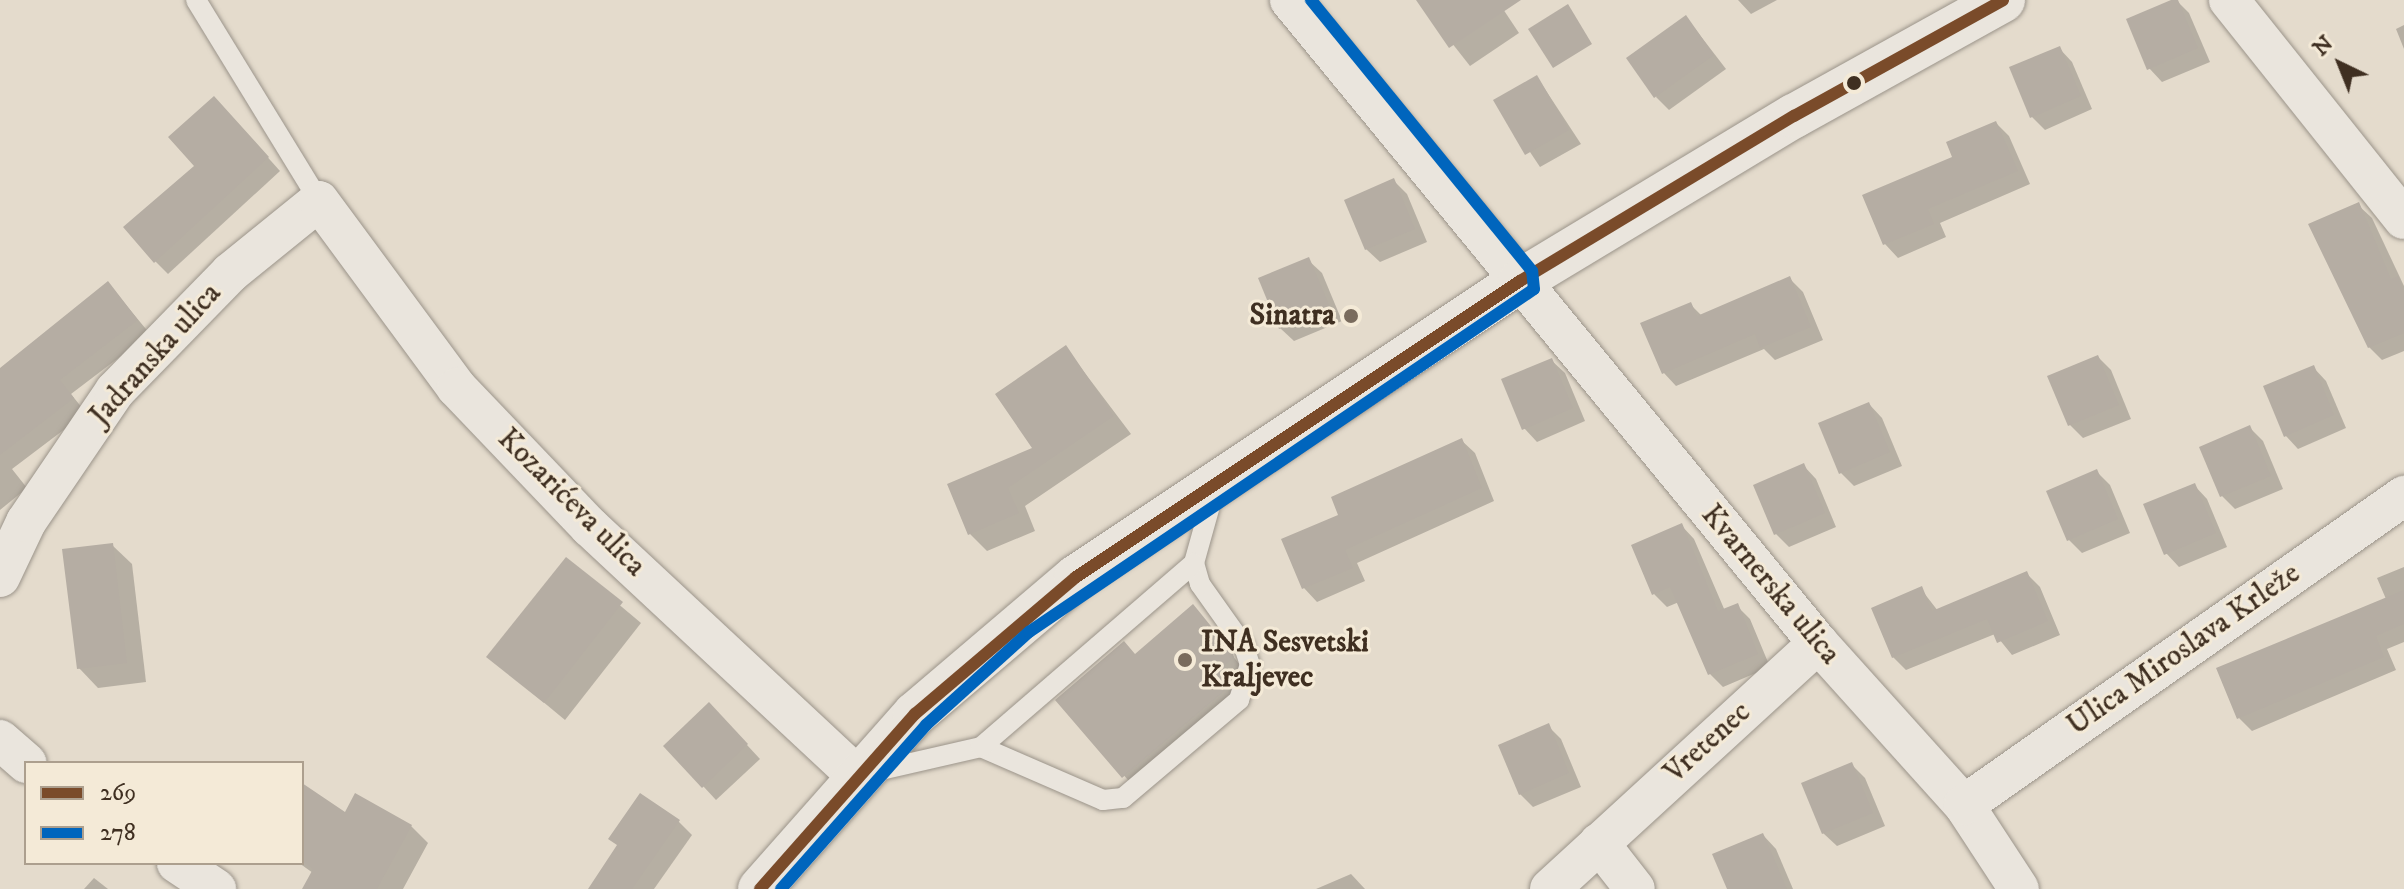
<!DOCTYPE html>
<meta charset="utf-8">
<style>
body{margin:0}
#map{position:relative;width:2404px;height:889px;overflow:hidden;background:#e4dbcc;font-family:"IM FELL DW Pica",serif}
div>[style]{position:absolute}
.shadow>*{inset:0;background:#0003}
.building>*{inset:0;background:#b5ada3}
.roads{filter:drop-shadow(0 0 2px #9b948a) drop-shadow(0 0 2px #9b948a)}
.lane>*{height:20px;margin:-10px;padding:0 10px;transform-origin:10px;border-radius:10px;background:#eae5dd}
.street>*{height:40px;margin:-20px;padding:0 20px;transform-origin:20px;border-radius:20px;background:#eae5dd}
.secondary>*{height:44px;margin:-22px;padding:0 22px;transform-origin:22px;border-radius:22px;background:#eae5dd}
.bus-1>*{height:12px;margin:-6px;padding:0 6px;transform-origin:6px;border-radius:6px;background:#7a4b2a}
.bus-2>*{height:12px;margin:-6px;padding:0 6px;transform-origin:6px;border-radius:6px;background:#0065bd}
.dots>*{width:22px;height:22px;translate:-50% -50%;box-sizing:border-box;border:4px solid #f4ead7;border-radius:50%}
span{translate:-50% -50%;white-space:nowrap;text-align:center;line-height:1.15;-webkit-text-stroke:6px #f4ead7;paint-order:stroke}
.poi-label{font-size:30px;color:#3f2f21;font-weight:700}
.right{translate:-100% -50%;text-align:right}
.left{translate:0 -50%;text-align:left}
.street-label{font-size:30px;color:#3f2f21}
.legend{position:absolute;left:24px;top:761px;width:280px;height:104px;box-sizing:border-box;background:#f4ead7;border:2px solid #ac9f8e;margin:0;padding:10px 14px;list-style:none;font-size:24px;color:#3f2f21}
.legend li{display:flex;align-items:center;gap:16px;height:40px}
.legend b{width:40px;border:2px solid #ac9f8e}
.north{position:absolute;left:2300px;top:24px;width:80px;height:80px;-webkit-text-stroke:6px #f4ead7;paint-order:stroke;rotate:317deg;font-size:22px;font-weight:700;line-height:32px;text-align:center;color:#3f2f21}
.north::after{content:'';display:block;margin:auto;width:28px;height:36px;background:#3f2f21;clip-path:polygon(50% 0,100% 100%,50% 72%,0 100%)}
</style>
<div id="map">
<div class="shadow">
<div style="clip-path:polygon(1418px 0,1497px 0,1519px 33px,1470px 66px)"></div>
<div style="clip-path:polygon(1738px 0,1777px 0,1751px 14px)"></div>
<div style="clip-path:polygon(2176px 0,2189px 13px,2210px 62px,2162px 82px,2149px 68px)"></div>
<div style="clip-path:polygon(1686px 17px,1726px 69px,1669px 110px,1656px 97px)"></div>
<div style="clip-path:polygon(2404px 25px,2404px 49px,2396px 29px)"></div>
<div style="clip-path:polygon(2059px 48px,2072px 62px,2092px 109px,2045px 130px,2031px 116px)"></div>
<div style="clip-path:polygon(1537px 77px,1581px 144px,1540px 167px,1496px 101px)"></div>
<div style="clip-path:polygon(227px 112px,280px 171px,168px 274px,155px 261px)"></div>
<div style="clip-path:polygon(1996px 123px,2009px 136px,2030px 184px,1940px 223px,1946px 237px,1898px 258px,1885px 244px,1865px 196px,1954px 158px)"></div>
<div style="clip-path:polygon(1394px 181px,1407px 194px,1427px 242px,1380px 262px,1366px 249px)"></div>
<div style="clip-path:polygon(2358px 205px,2372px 218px,2404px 286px,2404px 351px,2382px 360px,2369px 347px)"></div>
<div style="clip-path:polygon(1308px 260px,1322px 273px,1342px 321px,1294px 341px,1280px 328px)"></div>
<div style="clip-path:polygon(1790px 279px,1803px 292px,1823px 340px,1775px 360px,1764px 349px,1676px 386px,1663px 372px,1690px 304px,1702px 316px)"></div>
<div style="clip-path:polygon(108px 283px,150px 334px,71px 394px,86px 413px,12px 469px,27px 488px,0 510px,0 370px)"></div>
<div style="clip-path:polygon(1066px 348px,1131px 434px,1025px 506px,1035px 531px,987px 551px,970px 534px,1035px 449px)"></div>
<div style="clip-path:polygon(2098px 357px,2111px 370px,2131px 419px,2083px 438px,2070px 425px,2050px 377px)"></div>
<div style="clip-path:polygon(1551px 360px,1565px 373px,1585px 421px,1537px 442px,1524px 428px)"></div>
<div style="clip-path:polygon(2313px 367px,2326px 381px,2346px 428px,2298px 449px,2285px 435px)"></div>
<div style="clip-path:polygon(1869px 404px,1882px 418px,1902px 466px,1854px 486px,1841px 473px)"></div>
<div style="clip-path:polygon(2249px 427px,2263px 441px,2283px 489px,2235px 509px,2222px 496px)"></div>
<div style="clip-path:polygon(1461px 440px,1475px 453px,1494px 501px,1357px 563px,1365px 581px,1317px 602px,1304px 588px,1284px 540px,1341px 516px)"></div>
<div style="clip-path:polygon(1803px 465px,1816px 479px,1836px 527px,1789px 547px,1776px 534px)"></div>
<div style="clip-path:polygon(2096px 471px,2110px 485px,2130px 533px,2082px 553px,2069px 540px)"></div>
<div style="clip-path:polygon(2194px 485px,2207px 499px,2227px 547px,2179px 567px,2166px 553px)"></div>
<div style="clip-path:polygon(1681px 525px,1694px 539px,1725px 611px,1737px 606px,1750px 619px,1770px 667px,1723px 687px,1710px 674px,1679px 602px,1667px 607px,1654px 594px)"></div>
<div style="clip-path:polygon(112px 545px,132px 564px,146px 682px,98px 688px,79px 668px)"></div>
<div style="clip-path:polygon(566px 560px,641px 623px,565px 720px,489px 657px)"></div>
<div style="clip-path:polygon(2404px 567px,2404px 642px,2387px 649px,2396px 670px,2252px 731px,2239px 718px,2386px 599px,2377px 578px)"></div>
<div style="clip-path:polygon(2026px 573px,2040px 587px,2060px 635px,2012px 655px,1995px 634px,1906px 670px,1893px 657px,1921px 589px,1938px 611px)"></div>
<div style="clip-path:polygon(1193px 606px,1244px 670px,1234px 678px,1243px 689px,1135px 788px,1058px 700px,1136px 656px)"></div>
<div style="clip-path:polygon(722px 718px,760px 759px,716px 800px,703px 786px)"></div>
<div style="clip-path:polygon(1548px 726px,1561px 739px,1581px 787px,1533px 807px,1520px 794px)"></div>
<div style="clip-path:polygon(1851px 764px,1865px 778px,1885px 826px,1837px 846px,1823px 833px)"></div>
<div style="clip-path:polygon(302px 786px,345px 815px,411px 826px,428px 843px,403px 889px,311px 889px,313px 873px,299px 863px)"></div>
<div style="clip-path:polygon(678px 821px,692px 835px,654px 889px,590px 889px)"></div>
<div style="clip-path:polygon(1763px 835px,1776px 849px,1793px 889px,1729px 889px)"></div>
<div style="clip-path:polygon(1351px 874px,1365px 889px,1316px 889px)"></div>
<div style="clip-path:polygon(94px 878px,108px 889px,84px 889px)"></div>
</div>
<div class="building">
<div style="clip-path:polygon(1416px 0,1521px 0,1449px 48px)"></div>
<div style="clip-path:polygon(2171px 0,2178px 0,2198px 48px,2147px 70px,2126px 19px)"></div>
<div style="clip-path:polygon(1568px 4px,1592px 44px,1553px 68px,1528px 29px)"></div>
<div style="clip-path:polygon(1686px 15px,1714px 55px,1654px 98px,1626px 58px)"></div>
<div style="clip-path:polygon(2060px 46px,2081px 96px,2030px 118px,2009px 67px)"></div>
<div style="clip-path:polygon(1537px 75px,1569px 130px,1525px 155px,1493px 100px)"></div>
<div style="clip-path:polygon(214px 96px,269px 157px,154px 263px,123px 227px,194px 166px,168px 137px)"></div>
<div style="clip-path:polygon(1996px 121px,2018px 171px,1928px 209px,1934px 224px,1883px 245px,1862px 195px,1952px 157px,1946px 142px)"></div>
<div style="clip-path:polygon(1394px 178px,1415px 229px,1365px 250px,1344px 200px)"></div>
<div style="clip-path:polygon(2359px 202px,2391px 279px,2398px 276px,2404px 292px,2404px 333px,2368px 348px,2308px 224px)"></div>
<div style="clip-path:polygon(1309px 257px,1330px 307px,1279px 329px,1258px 278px)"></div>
<div style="clip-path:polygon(1790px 276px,1811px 327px,1760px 348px,1755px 334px,1662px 374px,1640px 323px,1691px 302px,1697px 316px)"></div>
<div style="clip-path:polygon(108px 281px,138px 320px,60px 380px,74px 398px,0 455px,0 368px)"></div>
<div style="clip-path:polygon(1066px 345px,1114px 416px,1008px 488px,1019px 513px,968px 535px,947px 484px,1032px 448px,995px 394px)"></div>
<div style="clip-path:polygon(2098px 355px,2119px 405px,2068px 426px,2047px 376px)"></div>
<div style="clip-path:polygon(1552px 358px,1573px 408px,1522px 430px,1501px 379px)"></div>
<div style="clip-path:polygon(2314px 365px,2334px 415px,2284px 437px,2263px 386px)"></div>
<div style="clip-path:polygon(1869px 402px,1890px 452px,1839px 474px,1818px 423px)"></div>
<div style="clip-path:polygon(2250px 425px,2271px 476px,2220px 497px,2199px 447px)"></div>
<div style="clip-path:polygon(1462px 438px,1482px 488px,1345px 550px,1353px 568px,1302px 589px,1281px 539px,1338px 515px,1331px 497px)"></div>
<div style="clip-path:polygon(1804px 463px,1825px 513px,1774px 535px,1753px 485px)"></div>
<div style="clip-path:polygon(2097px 469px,2118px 519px,2067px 541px,2046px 491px)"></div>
<div style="clip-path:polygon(2195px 483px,2216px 533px,2164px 555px,2143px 504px)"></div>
<div style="clip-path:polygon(1682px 523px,1718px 611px,1738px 603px,1758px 654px,1708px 675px,1670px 587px,1652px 595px,1631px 545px)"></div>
<div style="clip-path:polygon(113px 543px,127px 663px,77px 669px,62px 549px)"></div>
<div style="clip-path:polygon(566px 557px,623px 602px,544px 703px,486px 657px)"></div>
<div style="clip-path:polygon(2027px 571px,2048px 621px,1997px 643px,1987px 619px,1892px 658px,1871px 608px,1922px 586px,1932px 611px)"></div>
<div style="clip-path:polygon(2404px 590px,2404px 624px,2376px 636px,2384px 657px,2237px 719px,2216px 668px)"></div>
<div style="clip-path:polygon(1193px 604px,1232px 652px,1234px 657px,1224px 666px,1233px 676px,1230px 686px,1122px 778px,1055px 700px,1124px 641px,1135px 654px)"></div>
<div style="clip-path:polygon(709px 702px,748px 744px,702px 788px,663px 746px)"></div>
<div style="clip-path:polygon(1549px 723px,1569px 773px,1519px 795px,1498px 745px)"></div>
<div style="clip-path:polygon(1852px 762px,1873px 813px,1822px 834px,1801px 783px)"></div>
<div style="clip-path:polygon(302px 783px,345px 812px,355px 793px,412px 825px,377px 889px,302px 889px,313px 869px,302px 861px)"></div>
<div style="clip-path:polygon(640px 793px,680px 820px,632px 889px,588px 889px,617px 845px,608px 839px)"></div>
<div style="clip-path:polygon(1763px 833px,1787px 889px,1727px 889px,1712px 854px)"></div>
</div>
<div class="roads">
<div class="lane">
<div style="left:196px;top:0;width:236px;rotate:58.5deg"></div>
<div style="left:981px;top:747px;width:133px;rotate:23.5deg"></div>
<div style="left:1103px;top:800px;width:20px;rotate:-6deg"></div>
<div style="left:1123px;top:798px;width:152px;rotate:-40.2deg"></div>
<div style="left:1239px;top:700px;width:37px;rotate:-73deg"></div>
<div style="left:1250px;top:665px;width:20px;rotate:-108deg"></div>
<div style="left:1244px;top:646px;width:76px;rotate:-125.4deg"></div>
<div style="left:1200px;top:584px;width:22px;rotate:-106deg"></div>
<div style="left:1194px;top:563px;width:71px;rotate:-74.4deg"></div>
<div style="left:872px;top:772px;width:112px;rotate:-12.9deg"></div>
<div style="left:981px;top:747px;width:281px;rotate:-40.8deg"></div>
</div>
<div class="street">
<div style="left:1290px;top:0;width:832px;rotate:50.61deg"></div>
<div style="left:1818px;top:643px;width:218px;rotate:48deg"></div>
<div style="left:1964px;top:805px;width:100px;rotate:56.8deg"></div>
<div style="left:2229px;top:0;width:280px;rotate:51.4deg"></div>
<div style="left:0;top:577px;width:61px;rotate:-64.7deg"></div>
<div style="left:26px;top:522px;width:158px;rotate:-55.8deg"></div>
<div style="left:115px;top:391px;width:165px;rotate:-45.7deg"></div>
<div style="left:230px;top:273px;width:114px;rotate:-39deg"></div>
<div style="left:319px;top:201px;width:232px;rotate:53.6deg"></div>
<div style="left:457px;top:388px;width:192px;rotate:46.3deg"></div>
<div style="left:590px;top:527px;width:364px;rotate:43deg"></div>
<div style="left:0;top:740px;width:35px;rotate:41deg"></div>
<div style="left:1964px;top:805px;width:538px;rotate:-35.08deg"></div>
<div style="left:1599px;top:843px;width:58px;rotate:52deg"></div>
<div style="left:177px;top:863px;width:47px;rotate:33.7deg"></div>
<div style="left:1550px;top:889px;width:364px;rotate:-42.5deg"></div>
</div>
<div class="secondary">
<div style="left:760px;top:889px;width:234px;rotate:-48.5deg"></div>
<div style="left:915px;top:714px;width:211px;rotate:-40.4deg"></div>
<div style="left:1076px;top:577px;width:534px;rotate:-33.69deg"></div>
<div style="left:1520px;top:281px;width:320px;rotate:-31.1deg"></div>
<div style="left:1794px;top:116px;width:239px;rotate:-29deg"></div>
</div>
</div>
<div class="bus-1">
<div style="left:760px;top:889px;width:234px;rotate:-48.5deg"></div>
<div style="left:915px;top:714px;width:211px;rotate:-40.4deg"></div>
<div style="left:1076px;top:577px;width:534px;rotate:-33.69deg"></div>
<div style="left:1520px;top:281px;width:320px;rotate:-31.1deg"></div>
<div style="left:1794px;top:116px;width:239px;rotate:-29deg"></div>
</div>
<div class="bus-2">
<div style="left:781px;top:889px;width:219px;rotate:-48.5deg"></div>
<div style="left:926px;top:725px;width:139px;rotate:-42.1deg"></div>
<div style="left:1029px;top:632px;width:610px;rotate:-34.18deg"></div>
<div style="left:1534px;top:289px;width:18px;rotate:-96deg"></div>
<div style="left:1532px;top:271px;width:350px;rotate:-129.2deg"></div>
</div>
<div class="dots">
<div style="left:1854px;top:83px;background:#3f2f21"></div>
<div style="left:1351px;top:316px;background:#796b5d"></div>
<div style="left:1185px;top:660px;background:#796b5d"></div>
</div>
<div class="poi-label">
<span class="right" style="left:1335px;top:316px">Sinatra</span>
<span class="left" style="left:1201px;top:660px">INA Sesvetski<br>Kraljevec</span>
</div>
<div class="street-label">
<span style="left:156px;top:355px;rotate:-48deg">Jadranska ulica</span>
<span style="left:571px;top:503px;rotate:45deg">Kozarićeva ulica</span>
<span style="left:1770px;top:585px;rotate:50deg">Kvarnerska ulica</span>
<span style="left:2184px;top:650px;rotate:-35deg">Ulica Miroslava Krleže</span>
<span style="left:1708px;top:743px;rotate:-42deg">Vretenec</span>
</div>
<ul class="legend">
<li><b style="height:10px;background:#7a4b2a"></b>269</li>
<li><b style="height:10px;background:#0065bd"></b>278</li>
</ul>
<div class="north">N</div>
</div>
